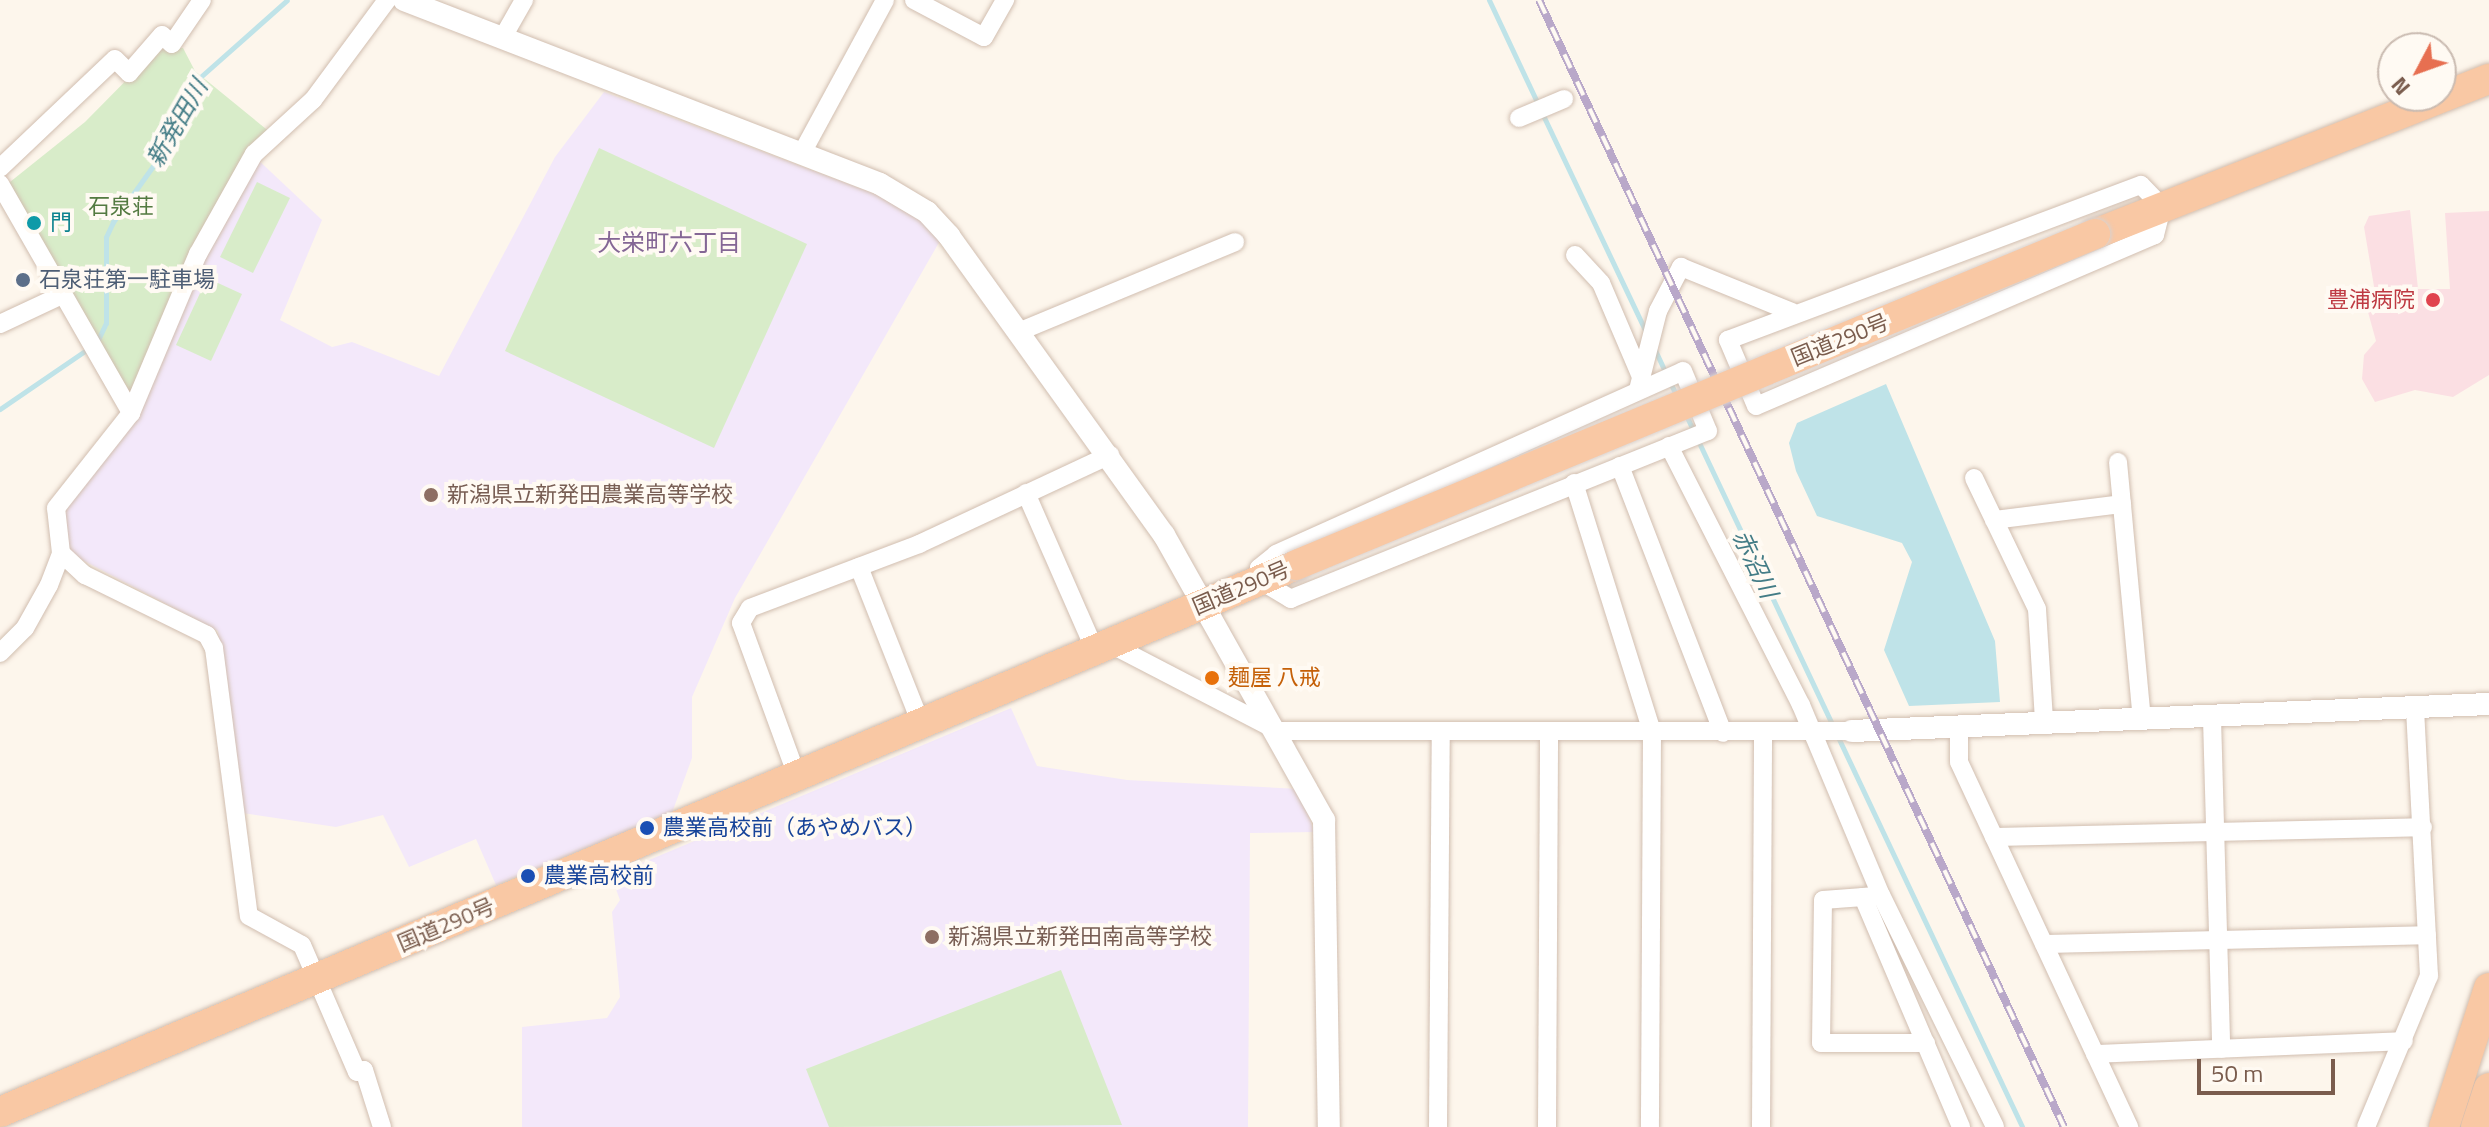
<!DOCTYPE html>
<meta charset="utf-8">
<style>
body{margin:0}
#map{position:relative;width:2489px;height:1127px;overflow:hidden;background:#fdf6ec;font-family:"Titillium Web","Noto Sans JP",sans-serif}
div>[style]{position:absolute}
.education>*{inset:0;background:#f3e8fa}
.medical>*{inset:0;background:#fbdfe3}
.green>*{inset:0;background:#d8ecc9}
.water>*{inset:0;background:#bfe3e8}
.stream>*{height:5px;margin:-2.5px;padding:0 2.5px;transform-origin:2.5px;border-radius:2.5px;background:#bfe3e8}
.roads{filter:drop-shadow(0 0 2px #d1beb0) drop-shadow(0 0 2px #d1beb0)}
.minor>*{height:18px;margin:-9px;padding:0 9px;transform-origin:9px;border-radius:9px;background:#fff}
.tertiary>*{height:22px;margin:-11px;padding:0 11px;transform-origin:11px;border-radius:11px;background:#fff}
.trunk>*{height:30px;margin:-15px;padding:0 15px;transform-origin:15px;border-radius:15px;background:#f9c8a4}
.rail>*{height:8px;margin-top:-4px;transform-origin:0;background:repeating-linear-gradient(90deg,#fffaf3 0 15px,#b9a8c9 0 30px);box-sizing:border-box;border-block:2px solid #b9a8c9}
.bridges{filter:drop-shadow(0 0 2px #dad1cd) drop-shadow(0 0 2px #dad1cd)}
.trunk-bridge>*{height:30px;margin:-15px;padding:0 15px;transform-origin:15px;border-radius:15px;background:#f9c8a4}
.dots>*{width:22px;height:22px;translate:-50% -50%;box-sizing:border-box;border:4px solid #fffaf3;border-radius:50%}
span{translate:-50% -50%;white-space:nowrap;text-align:center;line-height:1.15;-webkit-text-stroke:8px #fffaf3;paint-order:stroke}
.park-label{font-size:22px;color:#537a41}
.culture-label{font-size:22px;color:#0d838f}
.left{translate:0 -50%;text-align:left}
.service-label{font-size:22px;color:#4e5e75}
.health-label{font-size:22px;color:#be3a42}
.right{translate:-100% -50%;text-align:right}
.street-label{font-size:22px;color:#7a5c4d}
.education-label{font-size:22px;color:#785e54}
.food-label{font-size:22px;color:#c56008}
.transit-label{font-size:22px;color:#164399}
.water-label{font-size:24px;color:#437c86;font-style:italic}
.neighbourhood-label{font-size:24px;color:#846695}
.north{position:absolute;left:2377px;top:32px;width:80px;height:80px;box-sizing:border-box;background:#fffaf3;border:2px solid #cabbb1;border-radius:50%;rotate:229deg;font-size:22px;font-weight:700;line-height:32px;text-align:center;color:#7a5c4d}
.north::after{content:'';display:block;margin:auto;width:28px;height:36px;background:#e76f51;clip-path:polygon(50% 0,100% 100%,50% 72%,0 100%)}
.scale{position:absolute;left:2197px;top:1059px;width:138px;height:36px;box-sizing:border-box;border:4px solid #7a5c4d;border-top:0;padding-left:10px;font-size:24px;line-height:28px;white-space:nowrap;color:#7a5c4d;-webkit-text-stroke:6px #fffaf3;paint-order:stroke}
</style>
<div id="map">
<div class="education">
<div style="clip-path:polygon(604px 92px,904px 205px,941px 239px,735px 598px,692px 697px,692px 758px,672px 813px,496px 885px,476px 839px,409px 867px,383px 815px,336px 827px,243px 813px,218px 631px,67px 552px,60px 507px,109px 445px,254px 156px,322px 220px,280px 320px,332px 347px,352px 342px,439px 376px,555px 157px)"></div>
<div style="clip-path:polygon(1011px 708px,1037px 766px,1127px 780px,1300px 789px,1314px 832px,1250px 833px,1248px 1127px,522px 1127px,522px 1027px,607px 1018px,620px 997px,612px 912px,620px 900px,611px 876px)"></div>
</div>
<div class="medical">
<div style="clip-path:polygon(2410px 210px,2418px 289px,2450px 289px,2445px 213px,2489px 211px,2489px 375px,2453px 397px,2415px 390px,2375px 402px,2362px 379px,2364px 355px,2376px 341px,2368px 312px,2378px 310px,2364px 227px,2369px 216px)"></div>
</div>
<div class="green">
<div style="clip-path:polygon(161px 45px,183px 48px,195px 71px,271px 133px,254px 150px,131px 408px,5px 186px,85px 122px)"></div>
<div style="clip-path:polygon(599px 148px,807px 244px,714px 448px,505px 351px)"></div>
<div style="clip-path:polygon(257px 182px,290px 198px,253px 273px,220px 257px)"></div>
<div style="clip-path:polygon(207px 278px,242px 294px,211px 361px,176px 345px)"></div>
<div style="clip-path:polygon(1061px 970px,1122px 1125px,829px 1127px,806px 1069px)"></div>
</div>
<div class="water">
<div style="clip-path:polygon(1886px 384px,1995px 641px,2000px 702px,1909px 706px,1884px 650px,1912px 562px,1902px 543px,1817px 516px,1796px 471px,1789px 443px,1797px 423px)"></div>
</div>
<div class="stream">
<div style="left:1489px;top:0;width:115px;rotate:64.8deg"></div>
<div style="left:1542px;top:113px;width:242px;rotate:64.6deg"></div>
<div style="left:97px;top:342px;width:21px;rotate:-65deg"></div>
<div style="left:106px;top:323px;width:86px;rotate:-90deg"></div>
<div style="left:106px;top:237px;width:17px;rotate:-65deg"></div>
<div style="left:113px;top:222px;width:86px;rotate:-54.5deg"></div>
<div style="left:163px;top:152px;width:80px;rotate:-64.7deg"></div>
<div style="left:197px;top:80px;width:120px;rotate:-41.6deg"></div>
<div style="left:1654px;top:348px;width:54px;rotate:64.9deg"></div>
<div style="left:0;top:409px;width:108px;rotate:-34.4deg"></div>
<div style="left:1685px;top:413px;width:346px;rotate:64.7deg"></div>
<div style="left:1837px;top:735px;width:433px;rotate:64.7deg"></div>
</div>
<div class="roads">
<div class="minor">
<div style="left:914px;top:0;width:79px;rotate:27.9deg"></div>
<div style="left:984px;top:37px;width:43px;rotate:-60.4deg"></div>
<div style="left:503px;top:37px;width:43px;rotate:-60.4deg"></div>
<div style="left:1519px;top:118px;width:49px;rotate:-22.9deg"></div>
<div style="left:802px;top:153px;width:174px;rotate:-61.5deg"></div>
<div style="left:0;top:168px;width:158px;rotate:-43.5deg"></div>
<div style="left:115px;top:59px;width:20px;rotate:45deg"></div>
<div style="left:129px;top:73px;width:50px;rotate:-49deg"></div>
<div style="left:162px;top:35px;width:13px;rotate:42deg"></div>
<div style="left:172px;top:44px;width:53px;rotate:-55.7deg"></div>
<div style="left:0;top:184px;width:264px;rotate:60.2deg"></div>
<div style="left:2141px;top:185px;width:30px;rotate:46deg"></div>
<div style="left:2162px;top:207px;width:29px;rotate:104deg"></div>
<div style="left:2155px;top:235px;width:434px;rotate:156.8deg"></div>
<div style="left:1756px;top:406px;width:72px;rotate:-113deg"></div>
<div style="left:1728px;top:340px;width:441px;rotate:-20.6deg"></div>
<div style="left:1575px;top:255px;width:38px;rotate:47deg"></div>
<div style="left:1601px;top:283px;width:102px;rotate:66.9deg"></div>
<div style="left:0;top:324px;width:68px;rotate:-25.1deg"></div>
<div style="left:1018px;top:332px;width:235px;rotate:-22.5deg"></div>
<div style="left:1683px;top:371px;width:65px;rotate:67.4deg"></div>
<div style="left:1708px;top:431px;width:450px;rotate:158.1deg"></div>
<div style="left:1291px;top:599px;width:35px;rotate:-149deg"></div>
<div style="left:1261px;top:581px;width:13px;rotate:-99deg"></div>
<div style="left:1259px;top:568px;width:22px;rotate:-39deg"></div>
<div style="left:1276px;top:554px;width:446px;rotate:-24.2deg"></div>
<div style="left:1638px;top:390px;width:81px;rotate:-75.8deg"></div>
<div style="left:1658px;top:311px;width:50px;rotate:-62.4deg"></div>
<div style="left:1681px;top:267px;width:120px;rotate:22.1deg"></div>
<div style="left:1669px;top:446px;width:291px;rotate:63deg"></div>
<div style="left:1801px;top:705px;width:206px;rotate:67.2deg"></div>
<div style="left:1881px;top:895px;width:258px;rotate:63.8deg"></div>
<div style="left:2118px;top:462px;width:258px;rotate:84.7deg"></div>
<div style="left:1620px;top:466px;width:286px;rotate:68.9deg"></div>
<div style="left:1974px;top:478px;width:145px;rotate:64.3deg"></div>
<div style="left:2037px;top:609px;width:111px;rotate:86.4deg"></div>
<div style="left:1574px;top:483px;width:261px;rotate:72.6deg"></div>
<div style="left:1652px;top:732px;width:395px;rotate:90.3deg"></div>
<div style="left:1026px;top:493px;width:171px;rotate:66.3deg"></div>
<div style="left:1994px;top:520px;width:129px;rotate:-7.1deg"></div>
<div style="left:61px;top:553px;width:33px;rotate:43deg"></div>
<div style="left:85px;top:575px;width:136px;rotate:26.2deg"></div>
<div style="left:207px;top:635px;width:15px;rotate:62deg"></div>
<div style="left:214px;top:648px;width:270px;rotate:82.6deg"></div>
<div style="left:249px;top:916px;width:60px;rotate:28.7deg"></div>
<div style="left:302px;top:945px;width:138px;rotate:66.6deg"></div>
<div style="left:357px;top:1072px;width:7px;rotate:-16deg"></div>
<div style="left:364px;top:1070px;width:60px;rotate:72.5deg"></div>
<div style="left:859px;top:567px;width:166px;rotate:68.4deg"></div>
<div style="left:1110px;top:644px;width:189px;rotate:27.4deg"></div>
<div style="left:1278px;top:731px;width:574px"></div>
<div style="left:0;top:653px;width:35px;rotate:-45deg"></div>
<div style="left:25px;top:628px;width:49px;rotate:-60.8deg"></div>
<div style="left:49px;top:585px;width:34px;rotate:-69deg"></div>
<div style="left:61px;top:553px;width:45px;rotate:-96.3deg"></div>
<div style="left:56px;top:508px;width:121px;rotate:-51.7deg"></div>
<div style="left:131px;top:413px;width:173px;rotate:-67.2deg"></div>
<div style="left:198px;top:254px;width:115px;rotate:-60.8deg"></div>
<div style="left:254px;top:154px;width:80px;rotate:-42.5deg"></div>
<div style="left:313px;top:100px;width:124px;rotate:-53.5deg"></div>
<div style="left:2212px;top:718px;width:331px;rotate:88.4deg"></div>
<div style="left:1959px;top:727px;width:35px;rotate:90deg"></div>
<div style="left:1959px;top:762px;width:403px;rotate:65deg"></div>
<div style="left:797px;top:776px;width:163px;rotate:-110.1deg"></div>
<div style="left:741px;top:623px;width:17px;rotate:-59deg"></div>
<div style="left:750px;top:608px;width:181px;rotate:-20.7deg"></div>
<div style="left:919px;top:544px;width:211px;rotate:-25deg"></div>
<div style="left:1994px;top:837px;width:429px;rotate:-1.3deg"></div>
<div style="left:1875px;top:896px;width:12px;rotate:175deg"></div>
<div style="left:1863px;top:897px;width:250px;rotate:66.9deg"></div>
<div style="left:1863px;top:897px;width:40px;rotate:175.7deg"></div>
<div style="left:1823px;top:900px;width:143px;rotate:90.8deg"></div>
<div style="left:1821px;top:1043px;width:105px"></div>
<div style="left:2044px;top:944px;width:383px;rotate:-1.3deg"></div>
<div style="left:2095px;top:1054px;width:309px;rotate:-2.4deg"></div>
<div style="left:1438px;top:1127px;width:396px;rotate:-89.6deg"></div>
<div style="left:1547px;top:1127px;width:396px;rotate:-89.7deg"></div>
<div style="left:1761px;top:1127px;width:393px;rotate:-89.7deg"></div>
<div style="left:2366px;top:1127px;width:164px;rotate:-67.4deg"></div>
<div style="left:2429px;top:976px;width:268px;rotate:-93deg"></div>
</div>
<div class="tertiary">
<div style="left:404px;top:0;width:510px;rotate:21.13deg"></div>
<div style="left:880px;top:184px;width:55px;rotate:30.8deg"></div>
<div style="left:927px;top:212px;width:33px;rotate:47deg"></div>
<div style="left:949px;top:236px;width:368px;rotate:54.3deg"></div>
<div style="left:1164px;top:535px;width:327px;rotate:60.7deg"></div>
<div style="left:1324px;top:820px;width:307px;rotate:89.1deg"></div>
<div style="left:1852px;top:731px;width:638px;rotate:-2.43deg"></div>
</div>
<div class="trunk">
<div style="left:2095px;top:234px;width:423px;rotate:-21.5deg"></div>
<div style="left:0;top:1112px;width:1407px;rotate:-22.88deg"></div>
<div style="left:2444px;top:1127px;width:146px;rotate:-72.1deg"></div>
<div style="left:2476px;top:1127px;width:41px;rotate:-71.6deg"></div>
</div>
</div>
<div class="rail">
<div style="left:1539px;top:0;width:1243px;rotate:65.02deg"></div>
</div>
<div class="bridges">
<div class="trunk-bridge">
<div style="left:1296px;top:565px;width:865px;rotate:-22.5deg"></div>
</div>
</div>
<div class="dots">
<div style="left:34px;top:223px;background:#0f9aa8"></div>
<div style="left:23px;top:280px;background:#5c6f8a"></div>
<div style="left:2433px;top:300px;background:#e0444e"></div>
<div style="left:431px;top:495px;background:#8d6e63"></div>
<div style="left:1212px;top:678px;background:#e8710a"></div>
<div style="left:647px;top:828px;background:#1a4fb4"></div>
<div style="left:528px;top:876px;background:#1a4fb4"></div>
<div style="left:932px;top:937px;background:#8d6e63"></div>
</div>
<div class="park-label">
<span style="left:121px;top:207px">石泉荘</span>
</div>
<div class="culture-label">
<span class="left" style="left:50px;top:223px">門</span>
</div>
<div class="service-label">
<span class="left" style="left:39px;top:280px">石泉荘第一駐車場</span>
</div>
<div class="health-label">
<span class="right" style="left:2415px;top:300px">豊浦病院</span>
</div>
<div class="street-label">
<span style="left:1840px;top:340px;rotate:-22deg">国道290号</span>
<span style="left:1241px;top:588px;rotate:-23deg">国道290号</span>
<span style="left:446px;top:925px;rotate:-23deg">国道290号</span>
</div>
<div class="education-label">
<span class="left" style="left:447px;top:495px">新潟県立新発田農業高等学校</span>
<span class="left" style="left:948px;top:937px">新潟県立新発田南高等学校</span>
</div>
<div class="food-label">
<span class="left" style="left:1228px;top:678px">麺屋 八戒</span>
</div>
<div class="transit-label">
<span class="left" style="left:663px;top:828px">農業高校前（あやめバス）</span>
<span class="left" style="left:544px;top:876px">農業高校前</span>
</div>
<div class="water-label">
<span style="left:177px;top:123px;rotate:-60deg">新発田川</span>
<span style="left:1755px;top:564px;rotate:65deg">赤沼川</span>
</div>
<div class="neighbourhood-label">
<span style="left:669px;top:243px">大栄町六丁目</span>
</div>
<div class="north">N</div>
<div class="scale">50 m</div>
</div>
